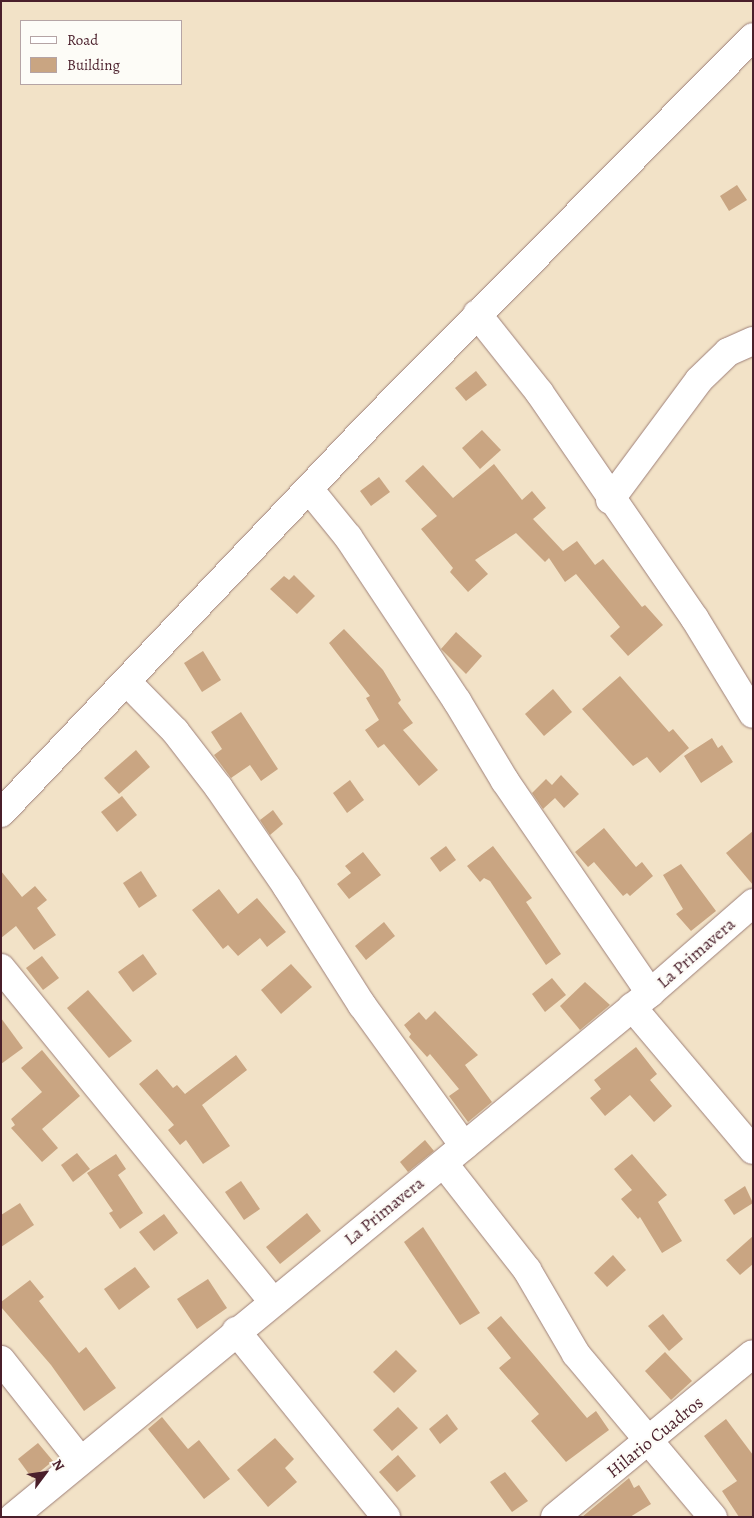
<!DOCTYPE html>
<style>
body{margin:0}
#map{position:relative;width:754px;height:1518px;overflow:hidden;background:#f2e2c7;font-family:Alegreya,serif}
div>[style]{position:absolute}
.building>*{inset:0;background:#c9a582}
.roads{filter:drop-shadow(0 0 1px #9e8079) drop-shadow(0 0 1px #9e8079)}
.minor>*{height:28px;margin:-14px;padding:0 14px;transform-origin:14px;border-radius:14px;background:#fff}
span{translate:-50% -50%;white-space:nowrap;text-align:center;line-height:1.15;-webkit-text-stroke:4.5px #fdfcf7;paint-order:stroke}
.street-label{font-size:18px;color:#4a1f2b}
.frame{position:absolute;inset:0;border:2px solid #4a1f2b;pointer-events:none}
.legend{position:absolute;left:20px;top:20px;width:162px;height:65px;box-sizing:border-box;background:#fdfcf7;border:1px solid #b5a4a5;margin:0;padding:6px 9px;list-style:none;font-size:15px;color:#4a1f2b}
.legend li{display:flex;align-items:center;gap:10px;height:25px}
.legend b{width:25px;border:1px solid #b5a4a5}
.north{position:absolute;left:20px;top:1448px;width:50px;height:50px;-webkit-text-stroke:4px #fdfcf7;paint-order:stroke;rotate:59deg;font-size:14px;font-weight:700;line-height:20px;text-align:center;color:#4a1f2b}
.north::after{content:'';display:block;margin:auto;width:18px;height:22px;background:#4a1f2b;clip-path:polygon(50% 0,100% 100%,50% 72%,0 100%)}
</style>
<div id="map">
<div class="building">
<div style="clip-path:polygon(737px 185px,747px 200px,729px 211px,720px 196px)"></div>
<div style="clip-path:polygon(476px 371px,487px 385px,466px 401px,455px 388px)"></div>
<div style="clip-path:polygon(482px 430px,501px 450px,480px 469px,462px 448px)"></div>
<div style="clip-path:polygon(494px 464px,522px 500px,532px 491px,546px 508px,533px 519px,563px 551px,577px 541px,595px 565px,603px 559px,642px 607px,645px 605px,663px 625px,628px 656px,610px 636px,620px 627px,576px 574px,565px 582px,549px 558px,545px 562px,516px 533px,475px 560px,488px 574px,468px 592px,450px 572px,453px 568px,421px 529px,437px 516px,405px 481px,423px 465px,453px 498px)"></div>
<div style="clip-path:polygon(379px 477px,390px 492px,371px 506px,360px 491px)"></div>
<div style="clip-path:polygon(294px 575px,315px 596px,297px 614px,270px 589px,284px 576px,289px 580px)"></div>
<div style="clip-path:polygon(344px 629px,383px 670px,401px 700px,398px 703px,413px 723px,403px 730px,438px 770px,419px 786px,384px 744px,378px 748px,365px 730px,379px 720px,366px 698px,370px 696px,329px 643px)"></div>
<div style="clip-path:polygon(456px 632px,482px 656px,466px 674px,441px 649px)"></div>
<div style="clip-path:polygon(203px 651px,221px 680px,202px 692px,184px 663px)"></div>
<div style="clip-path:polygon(620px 676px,669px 732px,673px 729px,689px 748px,660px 773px,647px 757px,633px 766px,582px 709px)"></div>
<div style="clip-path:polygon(553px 689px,572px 712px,544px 736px,525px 714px)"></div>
<div style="clip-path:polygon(241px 712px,278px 769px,261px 781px,250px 765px,231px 778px,214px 755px,222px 749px,211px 732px)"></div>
<div style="clip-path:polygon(712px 738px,718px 748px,722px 745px,733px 762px,701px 783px,684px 756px)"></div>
<div style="clip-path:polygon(136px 750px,150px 767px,119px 794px,104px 778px)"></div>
<div style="clip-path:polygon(561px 775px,579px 794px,564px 808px,555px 798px,543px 809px,532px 793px,546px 779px,552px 785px)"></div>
<div style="clip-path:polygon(350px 780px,364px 800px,347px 813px,333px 793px)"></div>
<div style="clip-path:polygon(122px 796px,137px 815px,117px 832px,101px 812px)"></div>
<div style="clip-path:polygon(273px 810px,283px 824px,270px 835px,260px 820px)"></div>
<div style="clip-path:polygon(604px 828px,636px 867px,642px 862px,653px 876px,630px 896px,627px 893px,623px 896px,594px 862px,588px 867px,575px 852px)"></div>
<div style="clip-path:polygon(753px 831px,753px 885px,726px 853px)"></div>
<div style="clip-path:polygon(446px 846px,456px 860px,440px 872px,430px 858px)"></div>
<div style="clip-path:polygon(493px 846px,532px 898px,526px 902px,561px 954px,546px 965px,490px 881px,484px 878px,480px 882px,467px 866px)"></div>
<div style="clip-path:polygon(363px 852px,381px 875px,349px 899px,337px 884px,351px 873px,345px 866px)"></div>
<div style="clip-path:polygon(681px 864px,716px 911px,691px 931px,676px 914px,683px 909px,663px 875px)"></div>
<div style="clip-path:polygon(1px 871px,22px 897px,35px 886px,47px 900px,37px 908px,56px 935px,34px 950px,16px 926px,1px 938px)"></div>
<div style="clip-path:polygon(141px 871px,157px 896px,139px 908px,123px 883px)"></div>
<div style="clip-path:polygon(219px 889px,238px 914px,257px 898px,286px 932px,267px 947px,260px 938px,238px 956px,228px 945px,223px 949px,192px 910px)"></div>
<div style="clip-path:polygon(384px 922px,395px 936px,366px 960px,355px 946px)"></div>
<div style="clip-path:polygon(143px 954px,157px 974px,133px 992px,118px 972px)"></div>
<div style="clip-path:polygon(42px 956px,59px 978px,43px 990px,26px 968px)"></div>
<div style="clip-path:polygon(291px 964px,312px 987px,281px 1014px,261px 990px)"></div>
<div style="clip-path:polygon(552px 978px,566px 995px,545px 1012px,532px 994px)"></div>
<div style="clip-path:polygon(585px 982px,610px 1005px,580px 1030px,560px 1006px)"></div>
<div style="clip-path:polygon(88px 990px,132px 1041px,109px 1058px,67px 1008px)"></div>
<div style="clip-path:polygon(435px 1011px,478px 1055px,465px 1065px,492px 1102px,468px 1122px,449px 1096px,459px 1089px,430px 1054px,427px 1057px,409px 1037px,411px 1034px,404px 1025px,419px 1012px,426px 1020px)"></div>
<div style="clip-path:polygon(1px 1018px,23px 1048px,1px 1064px)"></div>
<div style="clip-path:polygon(636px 1047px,657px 1074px,650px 1080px,672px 1106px,654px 1122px,630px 1095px,605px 1116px,590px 1098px,601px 1089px,594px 1080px)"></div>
<div style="clip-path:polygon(42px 1050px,80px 1096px,42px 1129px,58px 1148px,42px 1162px,11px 1128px,15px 1125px,11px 1119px,42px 1092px,21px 1068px)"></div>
<div style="clip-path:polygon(236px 1055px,247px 1070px,202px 1105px,230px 1146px,203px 1164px,186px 1140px,180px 1145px,168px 1130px,174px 1125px,139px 1084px,157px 1069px,173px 1088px,177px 1085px,185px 1094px)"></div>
<div style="clip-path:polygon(425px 1140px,434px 1151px,408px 1172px,400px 1162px)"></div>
<div style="clip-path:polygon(77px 1153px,90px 1169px,73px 1182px,61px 1165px)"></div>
<div style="clip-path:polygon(116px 1154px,126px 1169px,118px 1175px,143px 1213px,120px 1229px,109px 1213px,113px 1211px,87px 1173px)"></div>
<div style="clip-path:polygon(632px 1154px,667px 1195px,658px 1202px,682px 1241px,662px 1253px,640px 1217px,638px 1219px,621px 1199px,632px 1190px,614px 1169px)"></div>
<div style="clip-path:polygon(241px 1181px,260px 1209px,244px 1220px,225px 1192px)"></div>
<div style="clip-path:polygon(745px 1186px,753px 1203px,734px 1215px,724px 1200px)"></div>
<div style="clip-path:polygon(20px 1203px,34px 1225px,1px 1247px,1px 1215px)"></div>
<div style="clip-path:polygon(307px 1213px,321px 1231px,280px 1264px,266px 1247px)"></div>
<div style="clip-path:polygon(164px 1214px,178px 1233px,154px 1251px,139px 1232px)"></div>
<div style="clip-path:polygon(423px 1227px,480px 1313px,460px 1325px,404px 1242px)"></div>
<div style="clip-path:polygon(753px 1236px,753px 1264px,740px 1275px,726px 1260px)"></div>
<div style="clip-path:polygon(613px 1255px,626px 1270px,607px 1287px,594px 1273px)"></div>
<div style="clip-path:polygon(135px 1267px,150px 1287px,119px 1310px,104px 1289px)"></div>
<div style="clip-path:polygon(208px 1279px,227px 1308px,197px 1329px,177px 1299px)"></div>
<div style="clip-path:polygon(30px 1280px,44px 1297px,39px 1301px,79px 1353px,86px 1347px,116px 1388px,84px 1411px,51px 1365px,1px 1307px,1px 1302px)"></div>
<div style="clip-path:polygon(663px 1314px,683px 1339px,669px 1351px,648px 1326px)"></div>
<div style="clip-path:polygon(501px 1316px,587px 1418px,596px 1411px,609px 1430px,566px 1462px,531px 1421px,539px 1414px,499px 1368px,511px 1358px,487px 1328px)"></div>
<div style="clip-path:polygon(396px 1350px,417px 1371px,394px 1393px,373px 1372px)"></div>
<div style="clip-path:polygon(665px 1352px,692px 1381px,671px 1400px,645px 1371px)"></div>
<div style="clip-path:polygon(398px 1407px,418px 1428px,392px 1451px,373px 1430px)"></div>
<div style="clip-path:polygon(447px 1414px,458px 1429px,440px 1444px,429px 1429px)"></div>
<div style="clip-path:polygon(162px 1417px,188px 1449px,199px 1440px,230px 1479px,204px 1499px,148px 1429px)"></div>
<div style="clip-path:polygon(726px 1419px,753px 1455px,753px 1517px,739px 1517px,722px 1491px,737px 1481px,704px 1436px)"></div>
<div style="clip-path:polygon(275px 1438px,294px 1459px,285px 1468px,297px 1482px,268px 1507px,237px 1470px)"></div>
<div style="clip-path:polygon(38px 1443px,53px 1461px,32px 1478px,18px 1459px)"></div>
<div style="clip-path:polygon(398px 1455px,416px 1476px,397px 1492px,379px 1472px)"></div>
<div style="clip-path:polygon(505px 1472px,528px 1501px,512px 1512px,490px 1482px)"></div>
<div style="clip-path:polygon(629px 1478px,634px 1488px,639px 1485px,651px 1504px,630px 1517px,582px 1517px)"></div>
</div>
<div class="roads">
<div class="minor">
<div style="left:477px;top:314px;width:100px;rotate:51.5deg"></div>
<div style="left:539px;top:392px;width:275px;rotate:55.5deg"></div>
<div style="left:695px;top:619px;width:111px;rotate:58.6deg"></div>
<div style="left:309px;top:489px;width:62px;rotate:50.9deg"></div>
<div style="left:348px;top:537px;width:197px;rotate:56.4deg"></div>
<div style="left:457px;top:701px;width:93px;rotate:59deg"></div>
<div style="left:505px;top:781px;width:257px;rotate:55.6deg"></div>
<div style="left:610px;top:500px;width:149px;rotate:-53.4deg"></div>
<div style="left:699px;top:380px;width:40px;rotate:-44deg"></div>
<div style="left:728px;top:352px;width:27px;rotate:-24deg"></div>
<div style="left:127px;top:682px;width:69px;rotate:45.6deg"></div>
<div style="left:175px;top:731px;width:72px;rotate:52.3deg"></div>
<div style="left:219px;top:788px;width:120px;rotate:55.5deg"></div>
<div style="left:287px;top:887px;width:140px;rotate:57.6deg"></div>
<div style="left:362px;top:1005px;width:174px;rotate:54.1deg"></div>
<div style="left:1px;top:813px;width:536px;rotate:-46.51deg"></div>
<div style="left:370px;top:424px;width:544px;rotate:-45.3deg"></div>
<div style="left:1px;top:968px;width:430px;rotate:50.8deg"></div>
<div style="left:632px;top:1007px;width:187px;rotate:49.8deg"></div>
<div style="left:444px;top:1164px;width:135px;rotate:51.9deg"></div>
<div style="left:527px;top:1270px;width:97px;rotate:59.7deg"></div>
<div style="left:576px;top:1354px;width:213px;rotate:50deg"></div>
<div style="left:236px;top:1331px;width:239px;rotate:51.1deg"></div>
<div style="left:1px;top:1360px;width:127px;rotate:51.7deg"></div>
<div style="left:13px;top:1517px;width:825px;rotate:-39.44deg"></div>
<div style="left:650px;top:993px;width:137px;rotate:-41.1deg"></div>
<div style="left:555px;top:1517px;width:256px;rotate:-39.5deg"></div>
</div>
</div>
<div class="street-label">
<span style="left:696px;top:953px;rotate:-41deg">La Primavera</span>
<span style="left:384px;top:1211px;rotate:-39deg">La Primavera</span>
<span style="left:655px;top:1437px;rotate:-39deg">Hilario Cuadros</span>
</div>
<div class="frame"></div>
<ul class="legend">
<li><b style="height:6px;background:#fff"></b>Road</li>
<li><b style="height:14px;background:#c9a582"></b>Building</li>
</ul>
<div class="north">N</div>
</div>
